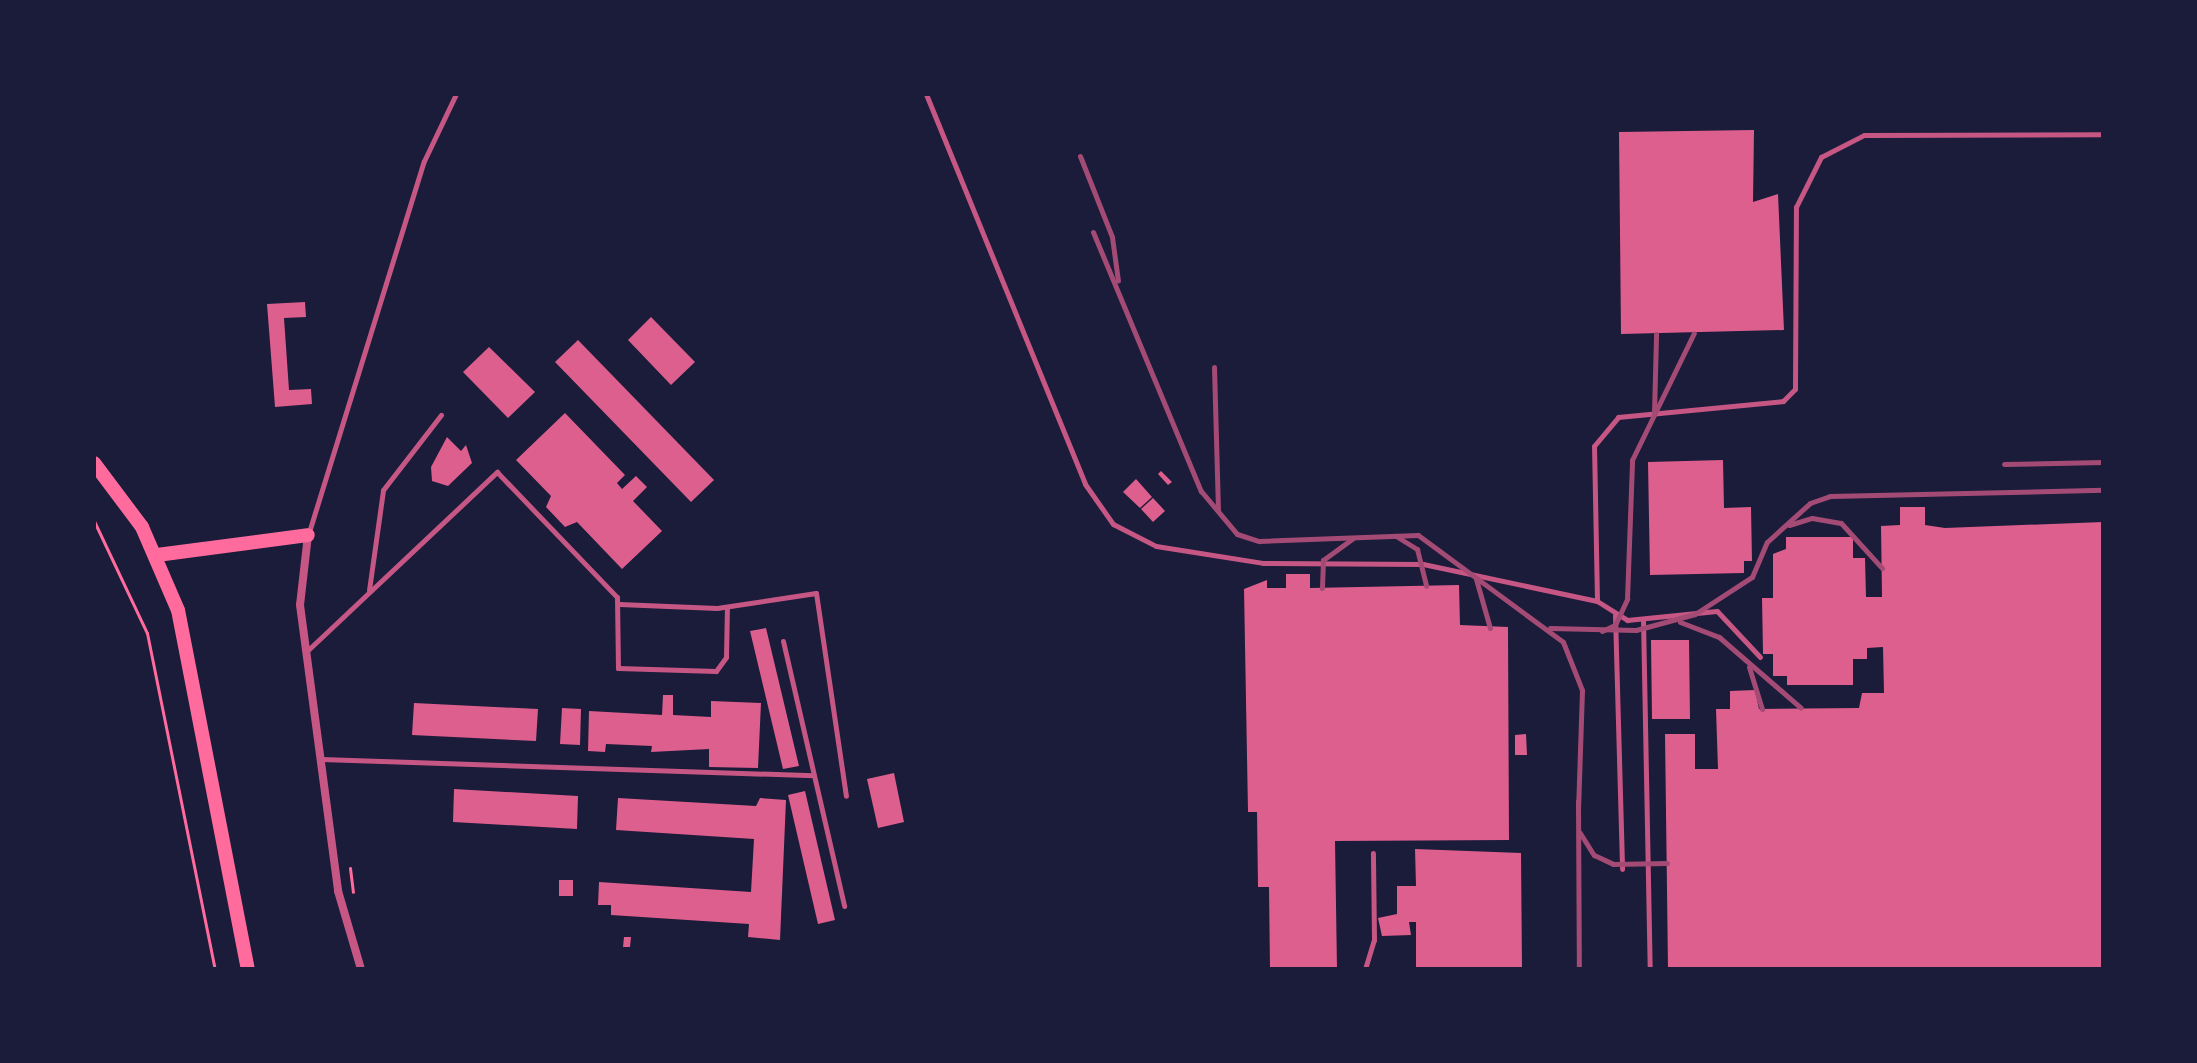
<!DOCTYPE html>
<style>
body{margin:0}
#map{position:relative;width:2197px;height:1063px;overflow:hidden;background:#1b1b3a;font-family:"IBM Plex Sans",sans-serif}
div>[style]{position:absolute}
.building>*{inset:0;background:#dd5f8e}
.path>*{height:3px;margin:-1.5px;padding:0 1.5px;transform-origin:1.5px;border-radius:1.5px;background:#ff6b9d}
.service>*{height:5px;margin:-2.5px;padding:0 2.5px;transform-origin:2.5px;border-radius:2.5px;background:#c65784}
.minor>*{height:8px;margin:-4px;padding:0 4px;transform-origin:4px;border-radius:4px;background:#c65784}
.secondary>*{height:14px;margin:-7px;padding:0 7px;transform-origin:7px;border-radius:7px;background:#ff6b9d}
.rail>*{height:5px;margin:-2.5px;padding:0 2.5px;transform-origin:2.5px;border-radius:2.5px;background:#a44b75}
span{translate:-50% -50%;white-space:nowrap;text-align:center;line-height:1.15;-webkit-text-stroke:8px #1b1b3a;paint-order:stroke}
.frame{position:absolute;inset:0;border:96px solid #1b1b3a;pointer-events:none}
</style>
<div id="map">
<div class="building">
<div style="clip-path:polygon(1754px 130px,1753px 202px,1778px 194px,1784px 330px,1621px 334px,1619px 132px)"></div>
<div style="clip-path:polygon(305px 302px,306px 317px,284px 318px,289px 390px,311px 389px,312px 404px,275px 407px,267px 304px)"></div>
<div style="clip-path:polygon(651px 317px,695px 362px,671px 385px,628px 340px)"></div>
<div style="clip-path:polygon(578px 340px,714px 480px,691px 502px,555px 362px)"></div>
<div style="clip-path:polygon(489px 347px,535px 392px,508px 418px,463px 372px)"></div>
<div style="clip-path:polygon(565px 413px,625px 475px,617px 483px,622px 489px,636px 476px,647px 487px,633px 501px,662px 531px,622px 569px,577px 522px,565px 527px,546px 507px,551px 496px,516px 460px)"></div>
<div style="clip-path:polygon(447px 437px,461px 451px,466px 445px,472px 463px,448px 486px,432px 481px,431px 467px)"></div>
<div style="clip-path:polygon(1723px 460px,1724px 508px,1751px 507px,1752px 561px,1744px 561px,1744px 573px,1650px 575px,1648px 462px)"></div>
<div style="clip-path:polygon(1161px 471px,1172px 482px,1168px 485px,1158px 474px)"></div>
<div style="clip-path:polygon(1136px 479px,1152px 497px,1140px 508px,1123px 492px)"></div>
<div style="clip-path:polygon(1153px 498px,1165px 511px,1153px 522px,1141px 509px)"></div>
<div style="clip-path:polygon(1900px 507px,1925px 507px,1925px 525px,1945px 528px,2103px 522px,2103px 969px,1668px 969px,1665px 734px,1695px 734px,1695px 769px,1718px 769px,1716px 709px,1730px 709px,1730px 691px,1755px 690px,1759px 709px,1859px 708px,1862px 693px,1884px 693px,1883px 647px,1867px 648px,1867px 659px,1853px 659px,1853px 685px,1787px 685px,1787px 676px,1773px 676px,1773px 654px,1763px 654px,1762px 598px,1773px 598px,1773px 554px,1786px 549px,1786px 537px,1853px 537px,1853px 558px,1865px 558px,1866px 597px,1882px 597px,1881px 526px,1900px 525px)"></div>
<div style="clip-path:polygon(1286px 574px,1310px 574px,1310px 588px,1459px 585px,1460px 625px,1508px 627px,1509px 840px,1335px 841px,1337px 969px,1270px 969px,1269px 887px,1258px 887px,1257px 812px,1248px 812px,1244px 589px,1267px 580px,1267px 588px,1286px 588px)"></div>
<div style="clip-path:polygon(766px 628px,799px 766px,783px 769px,750px 631px)"></div>
<div style="clip-path:polygon(1651px 640px,1689px 640px,1690px 719px,1652px 719px)"></div>
<div style="clip-path:polygon(663px 695px,673px 695px,673px 715px,711px 717px,711px 701px,761px 703px,758px 768px,709px 767px,709px 749px,651px 752px,652px 746px,606px 744px,605px 752px,588px 751px,589px 711px,662px 715px)"></div>
<div style="clip-path:polygon(414px 703px,538px 709px,536px 741px,412px 735px)"></div>
<div style="clip-path:polygon(562px 708px,581px 709px,580px 745px,560px 744px)"></div>
<div style="clip-path:polygon(1526px 734px,1527px 755px,1515px 755px,1515px 735px)"></div>
<div style="clip-path:polygon(894px 773px,904px 822px,878px 828px,867px 779px)"></div>
<div style="clip-path:polygon(454px 789px,578px 796px,577px 829px,453px 822px)"></div>
<div style="clip-path:polygon(805px 791px,835px 920px,818px 924px,788px 795px)"></div>
<div style="clip-path:polygon(618px 798px,756px 806px,760px 798px,786px 800px,780px 940px,748px 937px,749px 924px,611px 915px,611px 905px,598px 905px,599px 882px,751px 892px,754px 839px,616px 830px)"></div>
<div style="clip-path:polygon(1415px 849px,1521px 853px,1522px 969px,1416px 969px,1416px 922px,1409px 922px,1411px 935px,1382px 936px,1378px 918px,1397px 914px,1397px 886px,1416px 886px)"></div>
<div style="clip-path:polygon(559px 880px,573px 880px,573px 896px,559px 896px)"></div>
<div style="clip-path:polygon(624px 937px,631px 937px,630px 947px,623px 947px)"></div>
</div>
<div class="path">
<div style="left:94px;top:521px;width:124px;rotate:64.7deg"></div>
<div style="left:147px;top:633px;width:343px;rotate:78.6deg"></div>
<div style="left:350px;top:868px;width:24px;rotate:83deg"></div>
</div>
<div class="service">
<div style="left:926px;top:94px;width:421px;rotate:67.8deg"></div>
<div style="left:1085px;top:484px;width:49px;rotate:55deg"></div>
<div style="left:1113px;top:524px;width:48px;rotate:27.1deg"></div>
<div style="left:1156px;top:546px;width:108px;rotate:9deg"></div>
<div style="left:1263px;top:563px;width:160px;rotate:0.4deg"></div>
<div style="left:1423px;top:564px;width:178px;rotate:12deg"></div>
<div style="left:1597px;top:601px;width:36px;rotate:32deg"></div>
<div style="left:1627px;top:620px;width:90px;rotate:-5.7deg"></div>
<div style="left:1717px;top:611px;width:63px;rotate:46.9deg"></div>
<div style="left:309px;top:532px;width:388px;rotate:-72.8deg"></div>
<div style="left:424px;top:161px;width:74px;rotate:-64.5deg"></div>
<div style="left:369px;top:590px;width:101px;rotate:-82deg"></div>
<div style="left:383px;top:490px;width:95px;rotate:-52.3deg"></div>
<div style="left:1597px;top:601px;width:155px;rotate:-91.1deg"></div>
<div style="left:1594px;top:446px;width:38px;rotate:-50deg"></div>
<div style="left:1618px;top:417px;width:166px;rotate:-5.5deg"></div>
<div style="left:1783px;top:401px;width:17px;rotate:-45deg"></div>
<div style="left:1795px;top:389px;width:182px;rotate:-89.7deg"></div>
<div style="left:1796px;top:207px;width:56px;rotate:-63.4deg"></div>
<div style="left:1821px;top:157px;width:48px;rotate:-27.1deg"></div>
<div style="left:1864px;top:135px;width:239px;rotate:-0.2deg"></div>
<div style="left:619px;top:604px;width:98px;rotate:2.3deg"></div>
<div style="left:717px;top:608px;width:100px;rotate:-8.6deg"></div>
<div style="left:816px;top:593px;width:205px;rotate:81.6deg"></div>
<div style="left:1615px;top:615px;width:254px;rotate:88.4deg"></div>
<div style="left:1643px;top:619px;width:350px;rotate:88.9deg"></div>
<div style="left:783px;top:641px;width:272px;rotate:77deg"></div>
<div style="left:308px;top:650px;width:260px;rotate:-43.3deg"></div>
<div style="left:497px;top:472px;width:173px;rotate:46.2deg"></div>
<div style="left:617px;top:597px;width:71px;rotate:89.2deg"></div>
<div style="left:618px;top:668px;width:98px;rotate:1.8deg"></div>
<div style="left:716px;top:671px;width:17px;rotate:-54deg"></div>
<div style="left:726px;top:657px;width:50px;rotate:-88.9deg"></div>
<div style="left:321px;top:759px;width:493px;rotate:1.9deg"></div>
<div style="left:1365px;top:969px;width:30px;rotate:-73deg"></div>
<div style="left:1374px;top:940px;width:87px;rotate:-90.7deg"></div>
</div>
<div class="minor">
<div style="left:308px;top:535px;width:70px;rotate:96.5deg"></div>
<div style="left:300px;top:605px;width:289px;rotate:82.4deg"></div>
<div style="left:338px;top:891px;width:81px;rotate:73.6deg"></div>
</div>
<div class="secondary">
<div style="left:94px;top:463px;width:80px;rotate:53.1deg"></div>
<div style="left:142px;top:527px;width:90px;rotate:66.6deg"></div>
<div style="left:178px;top:610px;width:366px;rotate:79deg"></div>
<div style="left:157px;top:555px;width:152px;rotate:-7.5deg"></div>
</div>
<div class="rail">
<div style="left:1080px;top:156px;width:87px;rotate:68.4deg"></div>
<div style="left:1112px;top:237px;width:44px;rotate:82.2deg"></div>
<div style="left:1093px;top:232px;width:281px;rotate:67.4deg"></div>
<div style="left:1201px;top:491px;width:56px;rotate:50.1deg"></div>
<div style="left:1237px;top:534px;width:23px;rotate:18deg"></div>
<div style="left:1259px;top:541px;width:159px;rotate:-2.2deg"></div>
<div style="left:1418px;top:535px;width:180px;rotate:36.4deg"></div>
<div style="left:1563px;top:642px;width:52px;rotate:68.4deg"></div>
<div style="left:1582px;top:690px;width:122px;rotate:91.9deg"></div>
<div style="left:1214px;top:367px;width:143px;rotate:88.4deg"></div>
<div style="left:1654px;top:413px;width:79px;rotate:-88.5deg"></div>
<div style="left:2004px;top:464px;width:99px;rotate:-1.2deg"></div>
<div style="left:1789px;top:525px;width:24px;rotate:-17deg"></div>
<div style="left:1812px;top:518px;width:29px;rotate:10deg"></div>
<div style="left:1841px;top:523px;width:61px;rotate:47.7deg"></div>
<div style="left:1396px;top:536px;width:25px;rotate:32deg"></div>
<div style="left:1417px;top:549px;width:38px;rotate:76deg"></div>
<div style="left:1476px;top:579px;width:51px;rotate:74.1deg"></div>
<div style="left:1322px;top:588px;width:28px;rotate:-88deg"></div>
<div style="left:1323px;top:560px;width:37px;rotate:-36deg"></div>
<div style="left:1680px;top:622px;width:42px;rotate:21deg"></div>
<div style="left:1719px;top:637px;width:108px;rotate:40.9deg"></div>
<div style="left:1550px;top:628px;width:86px;rotate:1.3deg"></div>
<div style="left:1636px;top:630px;width:61px;rotate:-15.2deg"></div>
<div style="left:1695px;top:614px;width:68px;rotate:-33deg"></div>
<div style="left:1752px;top:577px;width:38px;rotate:-67deg"></div>
<div style="left:1767px;top:542px;width:58px;rotate:-42.2deg"></div>
<div style="left:1810px;top:503px;width:21px;rotate:-19deg"></div>
<div style="left:1830px;top:496px;width:273px;rotate:-1.3deg"></div>
<div style="left:1602px;top:631px;width:14px;rotate:-25deg"></div>
<div style="left:1615px;top:625px;width:29px;rotate:-65deg"></div>
<div style="left:1627px;top:599px;width:139px;rotate:-87.9deg"></div>
<div style="left:1632px;top:460px;width:141px;rotate:-64deg"></div>
<div style="left:1749px;top:667px;width:44px;rotate:72.8deg"></div>
<div style="left:1578px;top:801px;width:168px;rotate:89.7deg"></div>
<div style="left:1580px;top:833px;width:26px;rotate:58deg"></div>
<div style="left:1594px;top:855px;width:21px;rotate:25deg"></div>
<div style="left:1613px;top:864px;width:54px;rotate:-1.1deg"></div>
</div>
<div class="frame"></div>
</div>
